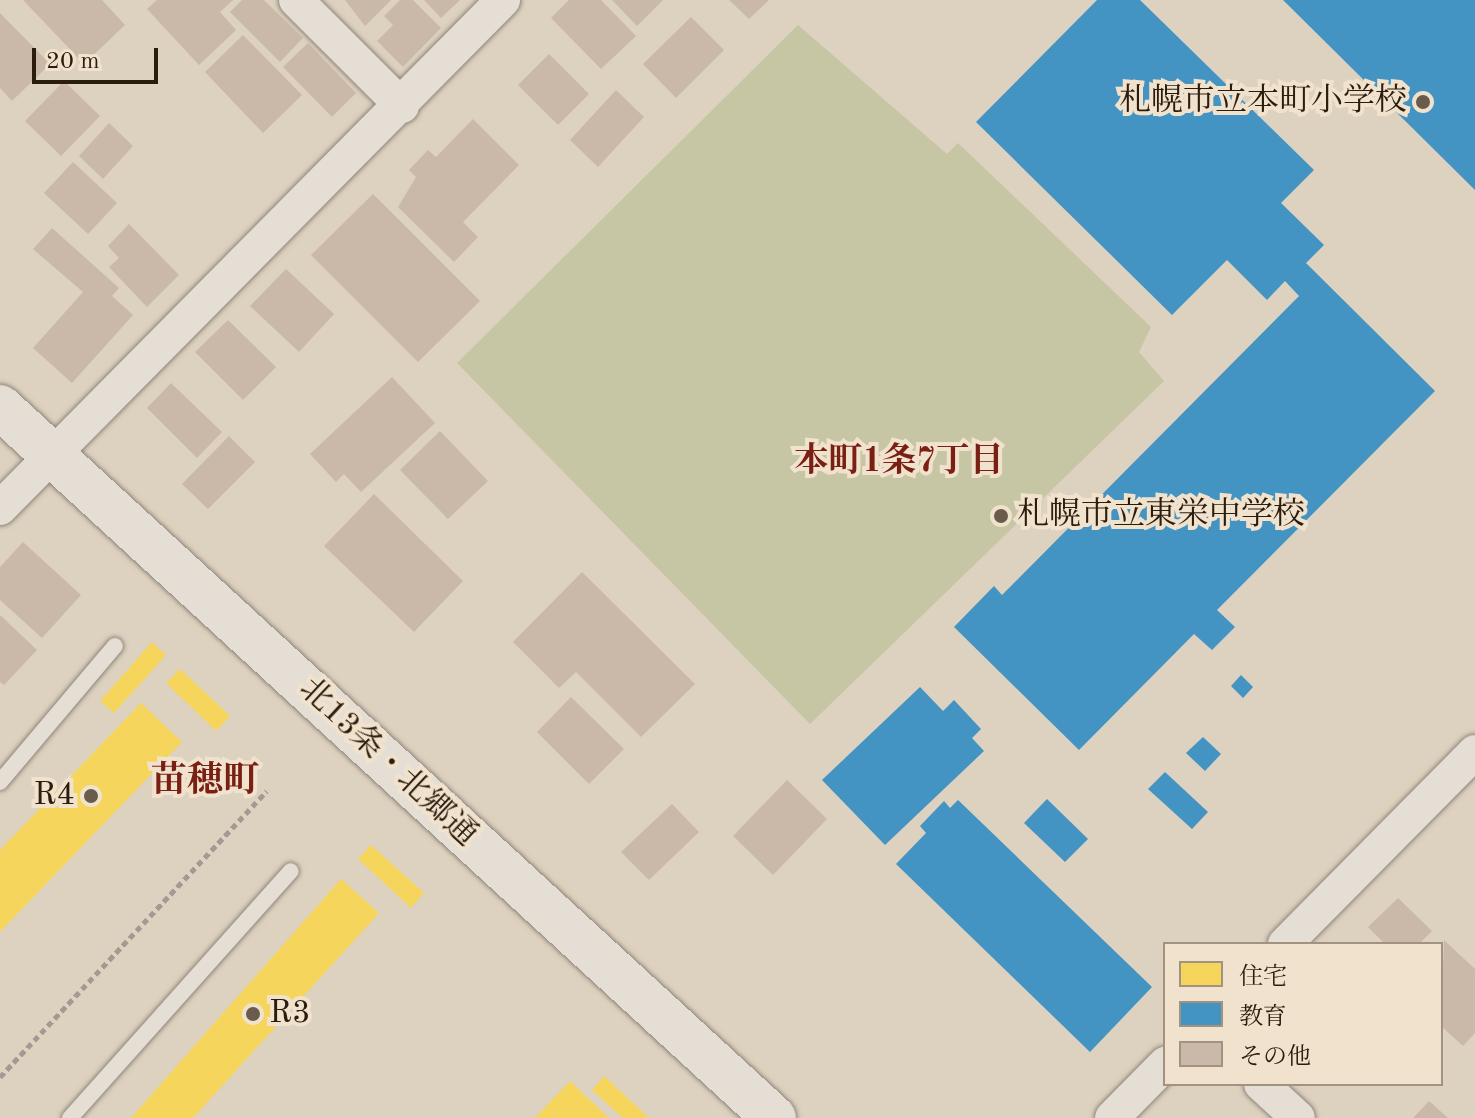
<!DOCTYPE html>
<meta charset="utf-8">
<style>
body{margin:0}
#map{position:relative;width:1475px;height:1118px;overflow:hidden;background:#ddd1bf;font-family:"Old Standard TT","Noto Serif JP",serif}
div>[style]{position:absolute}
.green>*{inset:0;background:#c6c6a5}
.homes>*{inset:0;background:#f6d55c}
.schools>*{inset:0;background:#4393c3}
.building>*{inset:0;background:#cab9a9}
.path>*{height:5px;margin-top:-2.5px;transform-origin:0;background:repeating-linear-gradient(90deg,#a29b94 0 6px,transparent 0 10px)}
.roads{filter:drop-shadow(0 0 2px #8f867b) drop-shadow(0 0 2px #8f867b)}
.lane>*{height:16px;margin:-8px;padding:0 8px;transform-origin:8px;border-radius:8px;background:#e4ded5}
.street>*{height:34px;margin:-17px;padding:0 17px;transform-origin:17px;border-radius:17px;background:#e4ded5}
.secondary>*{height:44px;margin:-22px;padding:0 22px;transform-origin:22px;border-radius:22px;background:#e4ded5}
.dots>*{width:22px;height:22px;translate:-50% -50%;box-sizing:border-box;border:4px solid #f1e2cd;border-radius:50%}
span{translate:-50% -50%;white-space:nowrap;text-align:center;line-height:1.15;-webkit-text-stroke:8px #f1e2cd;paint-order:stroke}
.poi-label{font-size:32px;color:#2b1d0e}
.right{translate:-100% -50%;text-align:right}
.left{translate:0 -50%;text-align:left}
.street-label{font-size:32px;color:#2b1d0e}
.neighbourhood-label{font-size:34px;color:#7a1f14;font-weight:700}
.quarter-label{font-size:36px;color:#7a1f14;font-weight:700}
.legend{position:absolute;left:1163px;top:942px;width:280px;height:144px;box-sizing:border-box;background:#f1e2cd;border:2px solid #a29381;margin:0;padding:10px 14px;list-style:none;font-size:24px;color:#2b1d0e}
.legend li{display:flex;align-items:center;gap:16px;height:40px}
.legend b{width:40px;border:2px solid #a29381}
.scale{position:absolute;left:32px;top:48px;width:126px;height:36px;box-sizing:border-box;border:4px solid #2b1d0e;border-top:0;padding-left:10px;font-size:24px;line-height:28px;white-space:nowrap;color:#2b1d0e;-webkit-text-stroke:6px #f1e2cd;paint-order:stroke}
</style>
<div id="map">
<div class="green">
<div style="clip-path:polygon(798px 25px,947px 154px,958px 143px,1151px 327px,1139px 352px,1164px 381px,810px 724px,457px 363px)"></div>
</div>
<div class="homes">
<div style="clip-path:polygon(152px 642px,166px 655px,114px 713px,100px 701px)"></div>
<div style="clip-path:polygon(180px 669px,230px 716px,216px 731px,166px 683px)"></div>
<div style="clip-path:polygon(141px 703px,182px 742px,0 932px,0 850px)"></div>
<div style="clip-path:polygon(371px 845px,424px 893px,411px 908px,358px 859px)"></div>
<div style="clip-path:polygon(341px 879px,379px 913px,193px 1118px,131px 1118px)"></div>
<div style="clip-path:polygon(604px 1076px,649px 1118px,623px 1118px,592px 1090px)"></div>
<div style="clip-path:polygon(570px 1081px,609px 1118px,535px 1118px)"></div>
</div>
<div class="schools">
<div style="clip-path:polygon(1097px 0,1140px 0,1314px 170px,1281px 203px,1324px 245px,1306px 263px,1435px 391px,1217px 610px,1235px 627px,1212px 650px,1194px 634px,1079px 750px,954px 627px,994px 586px,1002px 595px,1299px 296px,1285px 281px,1267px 300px,1227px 260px,1172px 315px,976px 122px)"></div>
<div style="clip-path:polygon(1283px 0,1475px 0,1475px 190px)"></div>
<div style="clip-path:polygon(1241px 675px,1253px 687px,1243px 698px,1231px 686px)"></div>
<div style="clip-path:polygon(920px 687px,943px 711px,954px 700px,981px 729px,972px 738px,984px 751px,885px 845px,822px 780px)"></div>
<div style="clip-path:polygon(1203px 737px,1221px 754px,1205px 771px,1186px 753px)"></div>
<div style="clip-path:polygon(1165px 772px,1208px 812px,1192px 829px,1148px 789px)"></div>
<div style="clip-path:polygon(1047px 799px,1088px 839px,1065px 862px,1024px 823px)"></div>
<div style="clip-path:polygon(958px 800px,1152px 987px,1090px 1052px,896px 864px,926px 833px,920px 826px,944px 801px,950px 808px)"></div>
</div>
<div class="building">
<div style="clip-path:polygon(23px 0,102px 0,125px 25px,84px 64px)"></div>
<div style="clip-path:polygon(157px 0,233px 0,220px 12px,236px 30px,199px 65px,147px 9px)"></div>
<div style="clip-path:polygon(242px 0,264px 0,303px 38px,280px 62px,230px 12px)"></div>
<div style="clip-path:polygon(345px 0,391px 0,365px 26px)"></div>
<div style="clip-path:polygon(400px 0,413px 0,441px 28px,403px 67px,377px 41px,393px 25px,384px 16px)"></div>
<div style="clip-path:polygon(424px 0,460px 0,441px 18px)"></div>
<div style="clip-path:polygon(569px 0,601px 0,636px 36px,601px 69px,551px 18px)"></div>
<div style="clip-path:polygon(612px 0,663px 0,637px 26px)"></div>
<div style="clip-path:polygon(729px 0,769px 0,749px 19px)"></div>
<div style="clip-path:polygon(0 13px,50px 64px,12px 101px,0 88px)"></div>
<div style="clip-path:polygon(691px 17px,724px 50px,676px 98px,643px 64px)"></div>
<div style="clip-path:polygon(243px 35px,302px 95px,263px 133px,205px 72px)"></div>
<div style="clip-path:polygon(308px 43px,356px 93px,332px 117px,283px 67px)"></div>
<div style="clip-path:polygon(549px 54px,589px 94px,558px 125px,518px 85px)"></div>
<div style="clip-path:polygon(64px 81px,100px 116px,61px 156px,25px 121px)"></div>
<div style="clip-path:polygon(616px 90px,644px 117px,598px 167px,570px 140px)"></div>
<div style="clip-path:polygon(473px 119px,519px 165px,463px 222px,478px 237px,454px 262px,398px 207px,416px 177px,409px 170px,428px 150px,436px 157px)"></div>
<div style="clip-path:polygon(109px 123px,133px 146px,103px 179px,79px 156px)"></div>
<div style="clip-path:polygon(73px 162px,117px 203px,88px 234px,44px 193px)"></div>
<div style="clip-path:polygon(373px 194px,480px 301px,418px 362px,311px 255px)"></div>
<div style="clip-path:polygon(129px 224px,179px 275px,147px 307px,109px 267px,119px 258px,108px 246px)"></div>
<div style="clip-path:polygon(52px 228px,119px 288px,112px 296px,133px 315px,72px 383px,33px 348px,83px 292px,33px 249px)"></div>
<div style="clip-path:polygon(286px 269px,334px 314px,299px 352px,250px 306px)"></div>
<div style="clip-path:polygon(228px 320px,276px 367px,243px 400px,195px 352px)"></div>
<div style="clip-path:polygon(392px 377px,435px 423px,361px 492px,344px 474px,336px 482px,310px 454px)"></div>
<div style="clip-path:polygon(171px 383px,222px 432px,197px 458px,147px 408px)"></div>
<div style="clip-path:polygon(440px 431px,488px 481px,448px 519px,400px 470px)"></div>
<div style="clip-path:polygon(229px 436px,255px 462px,208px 509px,182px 484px)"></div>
<div style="clip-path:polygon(374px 494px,463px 581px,414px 632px,324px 546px)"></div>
<div style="clip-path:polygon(23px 542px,81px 595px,42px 638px,0 600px,0 567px)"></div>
<div style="clip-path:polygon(582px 572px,695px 684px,641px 737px,576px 672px,559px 688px,513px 642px)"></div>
<div style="clip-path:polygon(0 615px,37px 650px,4px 685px,0 682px)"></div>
<div style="clip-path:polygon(571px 697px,624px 749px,589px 784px,537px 732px)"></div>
<div style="clip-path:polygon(787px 780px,827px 819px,773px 875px,733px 836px)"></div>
<div style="clip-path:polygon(672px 804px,699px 832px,649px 880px,621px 852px)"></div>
<div style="clip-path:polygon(1398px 898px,1432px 931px,1419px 944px,1385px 944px,1368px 927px)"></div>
<div style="clip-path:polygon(1444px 940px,1475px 969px,1475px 1033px,1463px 1046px,1441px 1026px)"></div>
<div style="clip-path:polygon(1429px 1101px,1448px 1118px,1413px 1118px)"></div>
</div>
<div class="path">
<div style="left:0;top:1077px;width:391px;rotate:-47deg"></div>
</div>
<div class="roads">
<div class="lane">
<div style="left:0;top:782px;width:178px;rotate:-49.8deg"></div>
<div style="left:70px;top:1118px;width:331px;rotate:-48.2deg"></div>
</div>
<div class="street">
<div style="left:296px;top:0;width:150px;rotate:45deg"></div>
<div style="left:0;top:508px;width:715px;rotate:-45.28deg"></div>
<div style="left:1285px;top:944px;width:270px;rotate:-45.3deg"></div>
<div style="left:1261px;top:1084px;width:50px;rotate:42.6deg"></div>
<div style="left:1112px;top:1118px;width:76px;rotate:-45.5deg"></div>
</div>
<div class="secondary">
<div style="left:0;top:407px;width:1051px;rotate:42.57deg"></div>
</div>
</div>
<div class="dots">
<div style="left:1423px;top:102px;background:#695c4c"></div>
<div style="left:1001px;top:516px;background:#695c4c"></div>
<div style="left:91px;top:796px;background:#695c4c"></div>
<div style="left:253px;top:1014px;background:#695c4c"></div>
</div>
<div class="poi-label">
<span class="right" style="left:1407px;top:102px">札幌市立本町小学校</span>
<span class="left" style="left:1017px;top:516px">札幌市立東栄中学校</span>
<span class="right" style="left:75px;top:796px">R4</span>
<span class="left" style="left:269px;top:1014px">R3</span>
</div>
<div class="street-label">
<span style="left:387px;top:763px;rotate:43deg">北13条・北郷通</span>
</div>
<div class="neighbourhood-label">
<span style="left:899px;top:463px">本町1条7丁目</span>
</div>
<div class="quarter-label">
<span style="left:205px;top:783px">苗穂町</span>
</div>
<ul class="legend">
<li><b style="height:22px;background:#f6d55c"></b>住宅</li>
<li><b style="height:22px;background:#4393c3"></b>教育</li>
<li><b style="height:22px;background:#cab9a9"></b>その他</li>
</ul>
<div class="scale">20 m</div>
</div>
